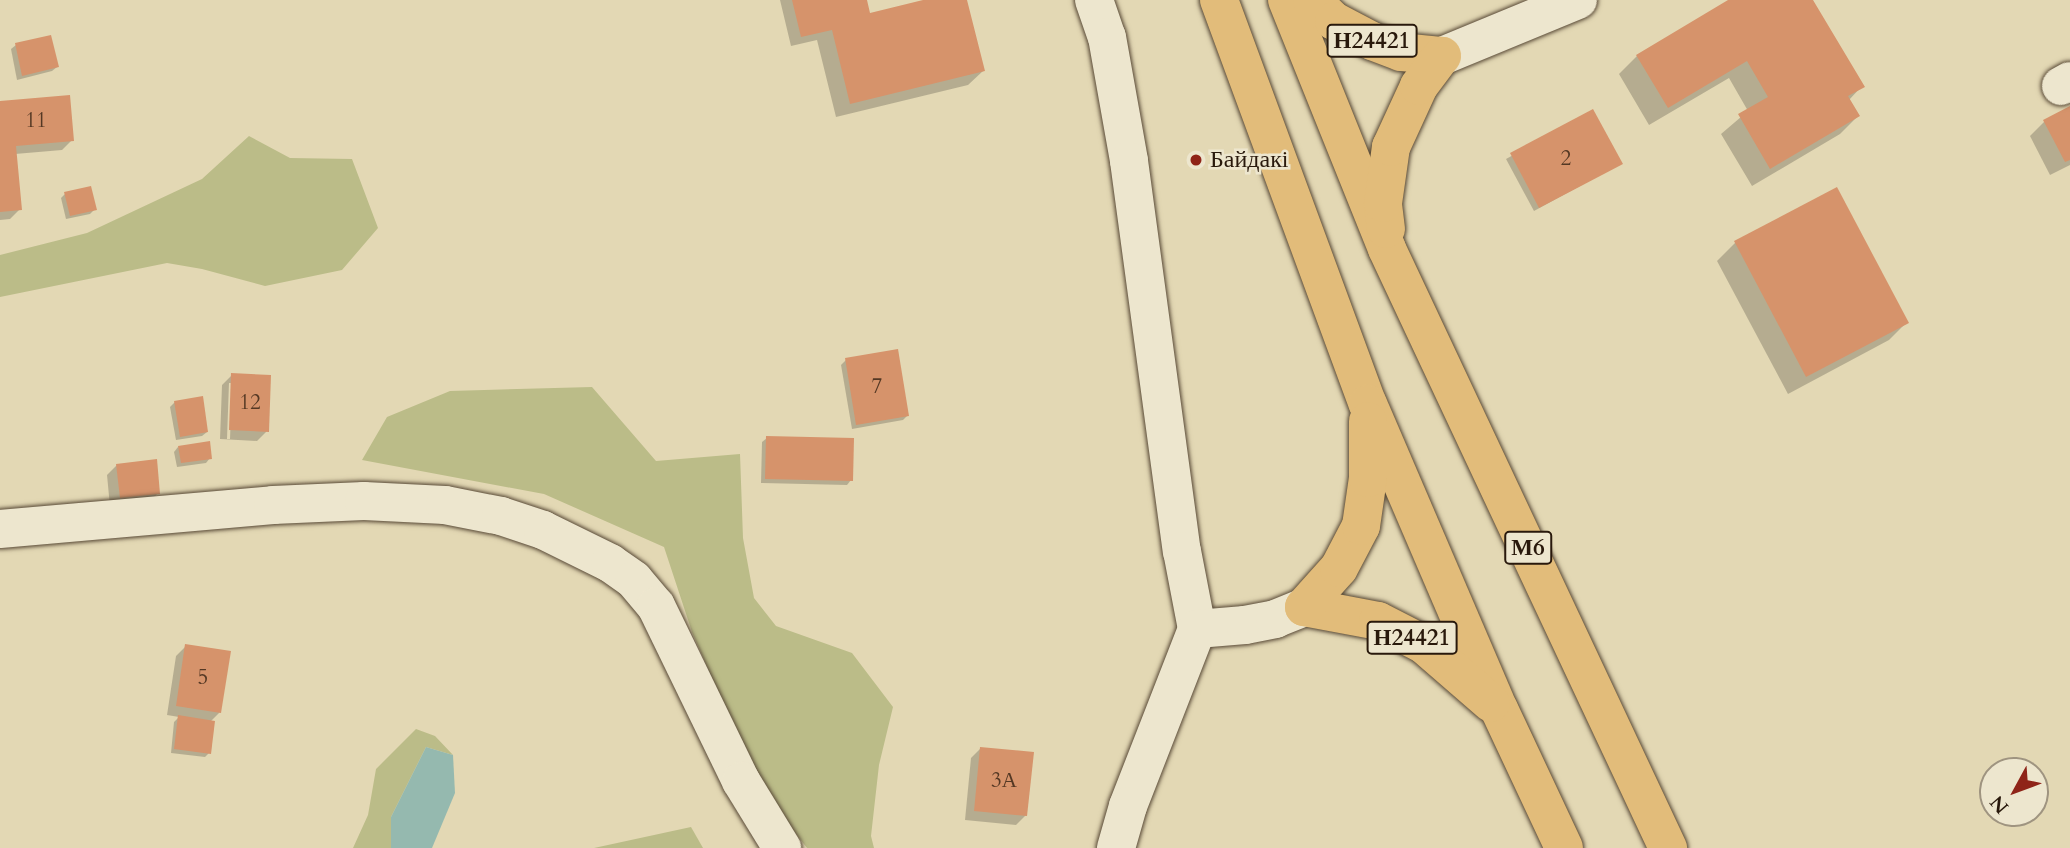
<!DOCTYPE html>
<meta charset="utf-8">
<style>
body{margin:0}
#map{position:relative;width:2070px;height:848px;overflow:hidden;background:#e3d8b4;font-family:Cardo,serif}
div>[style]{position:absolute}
.green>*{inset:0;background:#bbbc88}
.water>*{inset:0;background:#95b9af}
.shadow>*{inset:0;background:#0003}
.building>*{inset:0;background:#d6936b}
.roads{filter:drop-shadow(0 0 2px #584936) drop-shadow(0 0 2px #584936)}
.minor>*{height:38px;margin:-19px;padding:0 19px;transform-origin:19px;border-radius:19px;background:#ede6ce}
.highway>*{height:38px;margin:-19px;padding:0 19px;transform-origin:19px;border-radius:19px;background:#e2bc7a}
.dots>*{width:19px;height:19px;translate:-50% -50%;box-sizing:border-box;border:4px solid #ede6ce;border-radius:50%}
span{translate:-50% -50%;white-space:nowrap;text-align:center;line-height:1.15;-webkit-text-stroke:5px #ede6ce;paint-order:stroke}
.number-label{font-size:21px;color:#543824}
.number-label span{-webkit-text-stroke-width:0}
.shield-label span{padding:2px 5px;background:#ede6ce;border:2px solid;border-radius:5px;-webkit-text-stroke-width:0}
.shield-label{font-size:23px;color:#29190c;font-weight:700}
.poi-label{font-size:24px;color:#29190c}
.left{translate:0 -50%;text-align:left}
.north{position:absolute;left:1979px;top:757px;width:70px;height:70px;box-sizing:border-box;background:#ede6ce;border:2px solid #9f9480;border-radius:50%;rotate:229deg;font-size:19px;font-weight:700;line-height:28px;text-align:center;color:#29190c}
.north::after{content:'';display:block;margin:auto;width:24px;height:32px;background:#8f2418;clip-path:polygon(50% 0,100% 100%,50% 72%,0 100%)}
</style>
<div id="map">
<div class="green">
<div style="clip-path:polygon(249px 136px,290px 158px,352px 159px,378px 228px,342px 270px,265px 286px,202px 269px,167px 263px,0 297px,0 255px,87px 233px,202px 179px)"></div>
<div style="clip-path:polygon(592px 387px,656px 461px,740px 454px,743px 538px,754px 598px,776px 626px,852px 653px,893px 707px,879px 765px,871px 836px,874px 848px,807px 848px,759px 786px,692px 632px,664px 547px,544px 494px,362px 460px,387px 417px,450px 391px)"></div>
<div style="clip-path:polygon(416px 729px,435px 736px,453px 755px,426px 747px,391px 817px,391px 848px,353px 848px,368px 815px,376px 769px)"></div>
<div style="clip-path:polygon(691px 827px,703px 848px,594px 848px)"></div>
</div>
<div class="water">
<div style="clip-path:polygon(426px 747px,453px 755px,455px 793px,432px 848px,391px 848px,391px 817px)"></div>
</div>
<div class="shadow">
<div style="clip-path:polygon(780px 0,866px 0,865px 16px,930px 0,965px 0,983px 71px,968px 85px,836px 117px,817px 40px,791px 46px)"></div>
<div style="clip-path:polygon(1731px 0,1811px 0,1862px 86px,1849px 100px,1858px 116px,1840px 134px,1752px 186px,1721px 134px,1748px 111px,1729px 78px,1649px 125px,1619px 74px,1637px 56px)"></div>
<div style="clip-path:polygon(16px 45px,57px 67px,52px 71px,17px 80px,11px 49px)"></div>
<div style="clip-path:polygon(0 103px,72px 140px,62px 150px,15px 154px,20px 209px,10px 219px,0 220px)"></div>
<div style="clip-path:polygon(2070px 108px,2070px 165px,2050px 175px,2030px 136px,2044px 122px)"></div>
<div style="clip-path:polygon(1593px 111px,1620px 164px,1534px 211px,1506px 159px)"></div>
<div style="clip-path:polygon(1836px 189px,1907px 322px,1889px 340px,1788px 394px,1717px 261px,1735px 243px)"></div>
<div style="clip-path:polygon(65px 194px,95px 209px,90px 214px,66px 219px,61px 198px)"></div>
<div style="clip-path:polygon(846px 360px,907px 416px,903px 420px,852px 429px,841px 365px)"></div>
<div style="clip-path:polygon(evenodd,232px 375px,267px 431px,257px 441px,220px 439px,222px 385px,232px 375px,229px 383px,232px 383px,230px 439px,227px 439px,229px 383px)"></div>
<div style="clip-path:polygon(175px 402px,207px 432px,202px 436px,176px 440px,170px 407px)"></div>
<div style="clip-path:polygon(767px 438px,851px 480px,847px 485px,761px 483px,762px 442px)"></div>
<div style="clip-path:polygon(178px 447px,210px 458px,206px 463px,177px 467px,174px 452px)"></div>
<div style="clip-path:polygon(117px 465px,158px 493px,149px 503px,110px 507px,107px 475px)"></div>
<div style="clip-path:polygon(186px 646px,220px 712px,210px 722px,209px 753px,205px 757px,171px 753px,174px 722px,179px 717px,167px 715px,176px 656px)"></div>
<div style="clip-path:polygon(981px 748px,1026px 815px,1016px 825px,965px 820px,971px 758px)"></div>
</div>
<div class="building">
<div style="clip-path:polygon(792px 0,867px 0,870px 13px,923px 0,967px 0,985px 71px,850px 104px,832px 30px,801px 37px)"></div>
<div style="clip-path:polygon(1728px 0,1813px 0,1865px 87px,1848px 96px,1860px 116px,1770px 169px,1738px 114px,1768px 97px,1747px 61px,1668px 108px,1636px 55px)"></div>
<div style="clip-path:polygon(51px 35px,59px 67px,22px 76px,15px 43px)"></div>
<div style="clip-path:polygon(70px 95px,74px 141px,16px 146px,22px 210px,0 212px,0 101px)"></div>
<div style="clip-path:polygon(2070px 106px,2070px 160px,2065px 162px,2043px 120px)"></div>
<div style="clip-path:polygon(1593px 109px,1623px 164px,1539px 208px,1510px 153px)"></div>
<div style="clip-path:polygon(91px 186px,97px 210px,70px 216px,64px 192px)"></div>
<div style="clip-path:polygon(1837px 187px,1909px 323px,1806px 377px,1734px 241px)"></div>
<div style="clip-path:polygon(898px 349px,909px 416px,856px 425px,845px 358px)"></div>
<div style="clip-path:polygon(231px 373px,271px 375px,269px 432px,229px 430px)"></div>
<div style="clip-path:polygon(203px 396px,208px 432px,180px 437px,174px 401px)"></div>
<div style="clip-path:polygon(766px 436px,854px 438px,853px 481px,765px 479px)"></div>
<div style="clip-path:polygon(210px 441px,212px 459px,181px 463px,178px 446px)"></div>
<div style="clip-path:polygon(157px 459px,160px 494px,120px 498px,116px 464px)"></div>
<div style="clip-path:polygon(185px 644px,231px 651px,221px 713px,176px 706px)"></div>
<div style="clip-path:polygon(178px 715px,215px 721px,211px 754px,174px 749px)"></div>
<div style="clip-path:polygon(980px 747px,1034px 752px,1027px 816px,974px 811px)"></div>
</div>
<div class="roads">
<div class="minor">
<div style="left:1094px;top:0;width:39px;rotate:71deg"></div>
<div style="left:1107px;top:37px;width:126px;rotate:79.9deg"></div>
<div style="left:1129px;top:161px;width:394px;rotate:82.3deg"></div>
<div style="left:1182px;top:551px;width:79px;rotate:79.1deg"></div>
<div style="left:1197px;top:629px;width:190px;rotate:111.3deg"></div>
<div style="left:1128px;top:806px;width:44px;rotate:105.9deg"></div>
<div style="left:1442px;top:56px;width:147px;rotate:-22.4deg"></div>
<div style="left:2061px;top:86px;width:10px;rotate:-29deg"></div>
<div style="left:0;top:529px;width:274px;rotate:-5deg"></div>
<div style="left:273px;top:505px;width:91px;rotate:-2.5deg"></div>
<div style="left:364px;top:501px;width:81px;rotate:2.8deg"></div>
<div style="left:445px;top:505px;width:57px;rotate:11.1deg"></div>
<div style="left:501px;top:516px;width:44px;rotate:18.4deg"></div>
<div style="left:543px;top:530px;width:75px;rotate:26.2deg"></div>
<div style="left:610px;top:563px;width:29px;rotate:35deg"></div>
<div style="left:634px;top:580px;width:34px;rotate:50deg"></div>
<div style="left:656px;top:606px;width:195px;rotate:64.1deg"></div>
<div style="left:741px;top:781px;width:79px;rotate:58.5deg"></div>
<div style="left:1197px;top:629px;width:48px;rotate:-4.8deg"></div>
<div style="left:1245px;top:625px;width:31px;rotate:-11deg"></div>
<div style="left:1275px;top:619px;width:31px;rotate:-22deg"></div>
</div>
<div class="highway">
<div style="left:1219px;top:0;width:431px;rotate:69.8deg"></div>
<div style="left:1368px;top:404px;width:332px;rotate:66.8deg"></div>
<div style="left:1499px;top:709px;width:153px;rotate:64.9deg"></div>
<div style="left:1287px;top:0;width:268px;rotate:68.1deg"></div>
<div style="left:1387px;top:249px;width:662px;rotate:64.87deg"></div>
<div style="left:1312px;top:0;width:30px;rotate:44deg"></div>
<div style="left:1334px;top:21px;width:43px;rotate:27.8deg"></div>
<div style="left:1372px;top:41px;width:31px;rotate:21deg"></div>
<div style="left:1401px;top:52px;width:41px;rotate:5.6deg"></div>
<div style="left:1386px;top:229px;width:26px;rotate:-97deg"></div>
<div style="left:1383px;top:203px;width:57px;rotate:-81.9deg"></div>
<div style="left:1391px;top:147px;width:67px;rotate:-65.3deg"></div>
<div style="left:1419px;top:86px;width:38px;rotate:-53deg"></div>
<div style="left:1304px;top:607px;width:75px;rotate:10.7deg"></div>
<div style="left:1378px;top:621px;width:51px;rotate:27.1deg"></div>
<div style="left:1423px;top:644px;width:90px;rotate:40.9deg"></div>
<div style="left:1304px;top:607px;width:52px;rotate:-48.1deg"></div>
<div style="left:1339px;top:568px;width:47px;rotate:-62.4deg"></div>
<div style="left:1361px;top:526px;width:49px;rotate:-81.7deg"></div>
<div style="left:1368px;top:478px;width:57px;rotate:-90deg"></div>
</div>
</div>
<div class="dots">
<div style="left:1196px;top:160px;background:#8f2418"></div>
</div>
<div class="number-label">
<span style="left:36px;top:121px">11</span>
<span style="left:1566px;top:159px">2</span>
<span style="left:877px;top:387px">7</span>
<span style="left:250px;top:403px">12</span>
<span style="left:203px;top:678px">5</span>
<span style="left:1004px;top:781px">3А</span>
</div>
<div class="shield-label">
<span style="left:1372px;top:41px">Н24421</span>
<span style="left:1528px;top:548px">М6</span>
<span style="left:1412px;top:638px">Н24421</span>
</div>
<div class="poi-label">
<span class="left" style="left:1210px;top:160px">Байдакі</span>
</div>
<div class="north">N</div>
</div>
